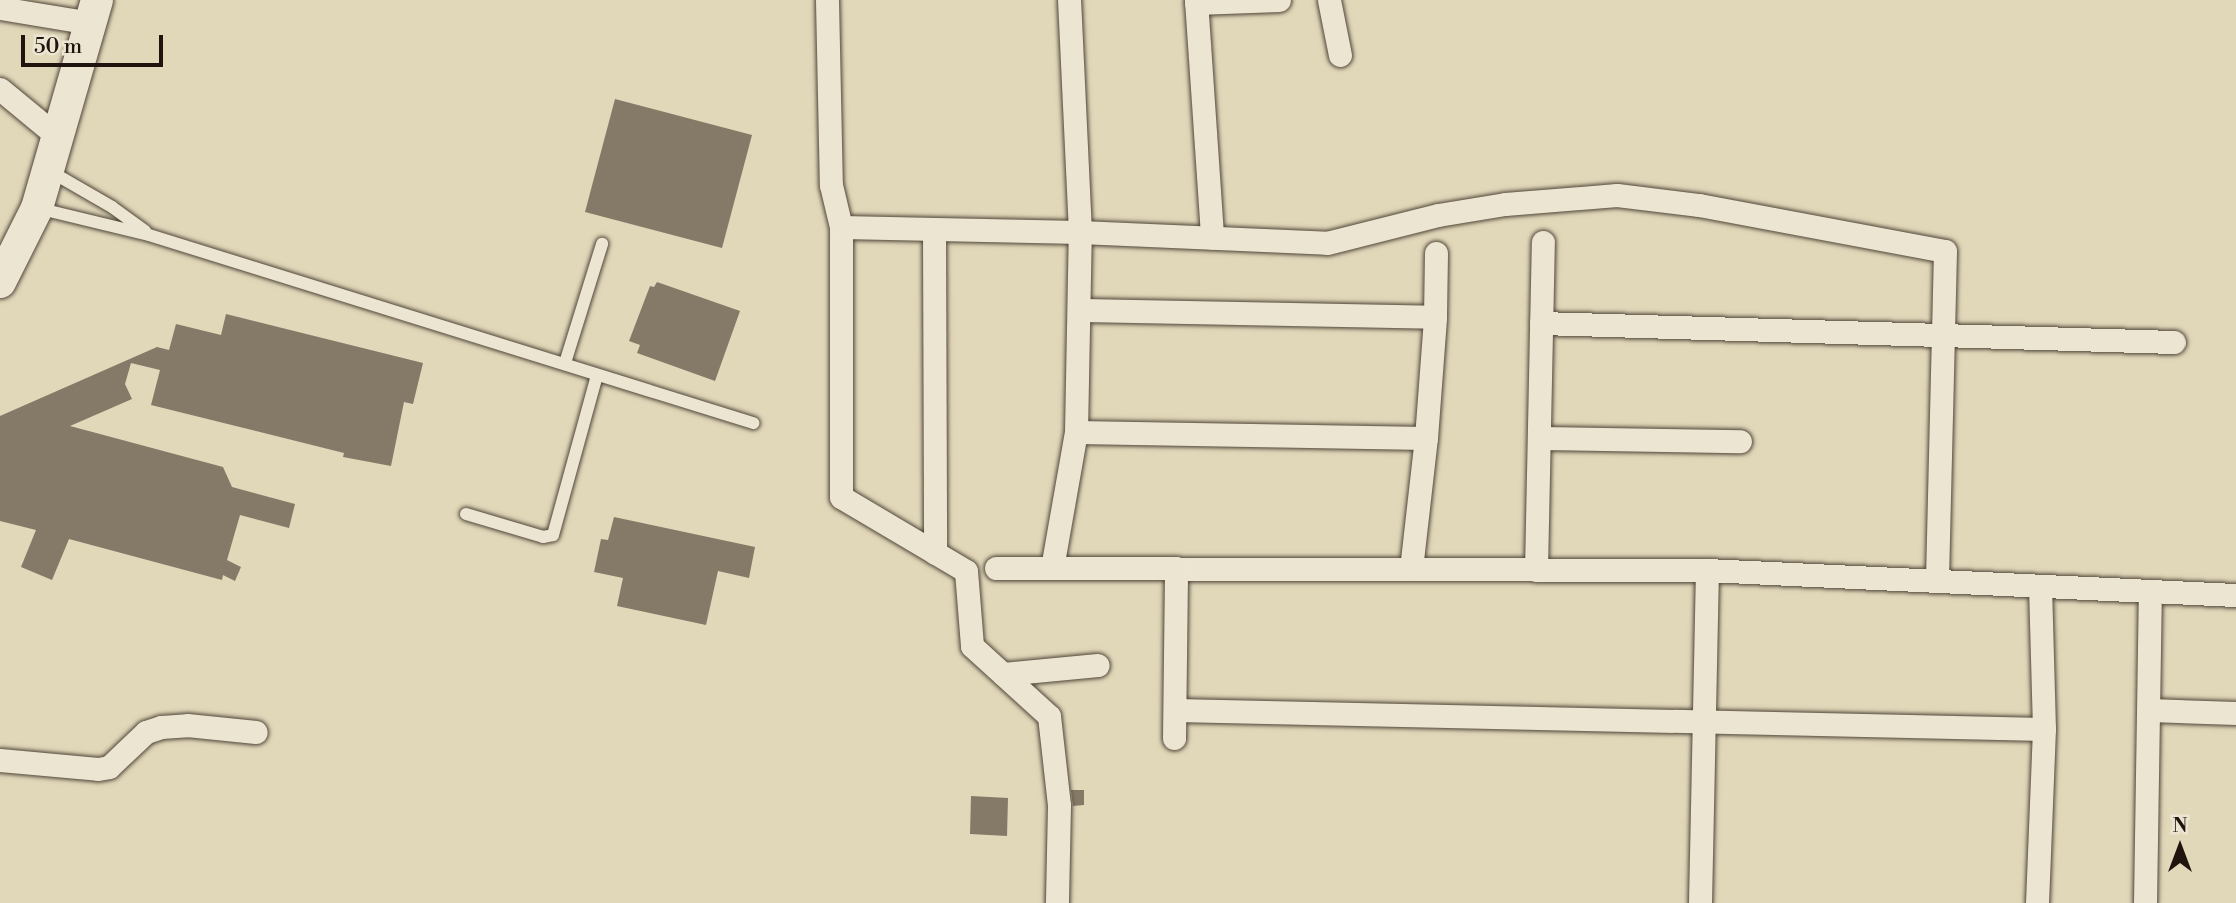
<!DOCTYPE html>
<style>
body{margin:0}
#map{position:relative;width:2236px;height:903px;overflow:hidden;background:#e1d7b9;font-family:"Libre Bodoni",serif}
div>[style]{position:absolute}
.building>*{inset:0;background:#847a67}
.roads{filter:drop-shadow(0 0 2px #504639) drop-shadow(0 0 2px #504639)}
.lane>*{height:12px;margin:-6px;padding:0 6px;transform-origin:6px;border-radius:6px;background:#ece5d2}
.street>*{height:23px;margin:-11.5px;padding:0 11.5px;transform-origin:11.5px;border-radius:11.5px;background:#ece5d2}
.secondary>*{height:32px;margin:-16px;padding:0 16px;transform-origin:16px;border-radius:16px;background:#ece5d2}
span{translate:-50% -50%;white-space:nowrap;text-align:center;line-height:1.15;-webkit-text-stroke:7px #ece5d2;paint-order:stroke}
.north{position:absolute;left:2145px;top:812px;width:70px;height:70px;-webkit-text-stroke:5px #ece5d2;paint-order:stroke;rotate:0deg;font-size:19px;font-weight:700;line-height:28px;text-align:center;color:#20150e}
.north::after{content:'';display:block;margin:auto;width:24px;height:32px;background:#20150e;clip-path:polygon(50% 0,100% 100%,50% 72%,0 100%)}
.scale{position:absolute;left:21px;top:35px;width:142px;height:32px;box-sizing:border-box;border:4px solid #20150e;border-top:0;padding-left:9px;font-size:21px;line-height:24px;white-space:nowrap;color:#20150e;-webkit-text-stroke:5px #ece5d2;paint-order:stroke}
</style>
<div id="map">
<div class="building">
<div style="clip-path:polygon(615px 99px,752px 135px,722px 248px,585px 212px)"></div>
<div style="clip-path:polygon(657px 282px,740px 311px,715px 381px,637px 353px,640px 345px,629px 341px,650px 286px,654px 287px)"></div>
<div style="clip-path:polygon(226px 314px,423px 363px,413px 404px,404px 402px,391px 466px,343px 457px,344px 453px,151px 405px,160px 370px,131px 363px,125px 384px,132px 399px,70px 426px,223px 467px,232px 487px,295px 504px,289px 528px,240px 515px,227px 560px,241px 567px,235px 581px,223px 575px,222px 580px,69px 539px,52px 580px,21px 567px,36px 530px,0 521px,0 416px,157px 347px,169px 350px,176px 324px,221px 335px)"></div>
<div style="clip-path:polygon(614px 517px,755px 547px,749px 578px,718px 571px,706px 625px,617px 606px,623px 578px,594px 572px,601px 539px,608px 540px)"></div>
<div style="clip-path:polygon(1071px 790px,1084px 790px,1084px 805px,1073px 806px)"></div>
<div style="clip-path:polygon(971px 796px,1008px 798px,1007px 836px,970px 834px)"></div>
</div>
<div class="roads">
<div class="lane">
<div style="left:48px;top:170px;width:74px;rotate:30deg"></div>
<div style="left:112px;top:207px;width:41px;rotate:36deg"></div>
<div style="left:37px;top:208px;width:115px;rotate:13.6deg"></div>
<div style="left:149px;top:235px;width:633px;rotate:17.29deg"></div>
<div style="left:565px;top:363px;width:125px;rotate:-72.7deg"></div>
<div style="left:466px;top:514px;width:80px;rotate:16.6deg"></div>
<div style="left:543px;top:537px;width:10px;rotate:-11deg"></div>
<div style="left:553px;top:535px;width:166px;rotate:-74.6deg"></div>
</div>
<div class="street">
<div style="left:827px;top:0;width:185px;rotate:88.8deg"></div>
<div style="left:831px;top:185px;width:43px;rotate:76.6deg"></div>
<div style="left:841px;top:227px;width:270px;rotate:90deg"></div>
<div style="left:841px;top:497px;width:145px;rotate:30.6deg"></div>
<div style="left:966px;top:571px;width:75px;rotate:85.4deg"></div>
<div style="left:972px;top:646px;width:104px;rotate:42.3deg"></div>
<div style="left:1049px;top:716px;width:90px;rotate:83.6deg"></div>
<div style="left:1059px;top:805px;width:98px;rotate:91.2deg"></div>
<div style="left:1196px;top:0;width:238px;rotate:86.1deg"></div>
<div style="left:1329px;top:0;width:56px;rotate:78.7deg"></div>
<div style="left:1196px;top:3px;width:83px;rotate:-2.1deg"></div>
<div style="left:0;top:8px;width:93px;rotate:9.3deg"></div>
<div style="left:0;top:89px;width:74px;rotate:39.5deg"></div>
<div style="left:841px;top:227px;width:239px;rotate:1.2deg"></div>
<div style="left:1080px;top:232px;width:232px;rotate:-92.7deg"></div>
<div style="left:934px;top:230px;width:323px;rotate:89.8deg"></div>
<div style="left:1081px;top:310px;width:354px;rotate:1.1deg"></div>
<div style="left:1541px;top:323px;width:633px;rotate:1.72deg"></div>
<div style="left:1076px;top:432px;width:350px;rotate:1deg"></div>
<div style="left:1539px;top:438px;width:201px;rotate:0.9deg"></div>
<div style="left:996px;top:568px;width:711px;rotate:0.16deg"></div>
<div style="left:1707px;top:570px;width:530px;rotate:2.71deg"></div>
<div style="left:1052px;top:568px;width:138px;rotate:-80deg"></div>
<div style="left:1076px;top:432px;width:200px;rotate:-88.9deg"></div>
<div style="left:1080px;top:232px;width:247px;rotate:2.5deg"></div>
<div style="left:1327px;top:243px;width:114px;rotate:-14.2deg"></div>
<div style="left:1438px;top:215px;width:68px;rotate:-9.3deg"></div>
<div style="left:1505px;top:204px;width:112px;rotate:-4.6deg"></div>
<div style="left:1617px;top:195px;width:83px;rotate:7deg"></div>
<div style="left:1699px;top:205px;width:250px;rotate:10.6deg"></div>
<div style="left:1945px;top:251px;width:330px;rotate:91.4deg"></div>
<div style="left:1411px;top:569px;width:132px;rotate:-83.5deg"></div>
<div style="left:1426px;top:438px;width:121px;rotate:-85.7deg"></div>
<div style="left:1435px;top:317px;width:64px;rotate:-89.1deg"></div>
<div style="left:1536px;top:570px;width:328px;rotate:-88.8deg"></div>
<div style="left:1003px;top:674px;width:95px;rotate:-5.4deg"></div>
<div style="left:1175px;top:710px;width:869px;rotate:1.25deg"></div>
<div style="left:2150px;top:710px;width:86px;rotate:2deg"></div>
<div style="left:1174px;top:738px;width:170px;rotate:-89.3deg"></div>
<div style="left:0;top:760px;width:98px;rotate:5.2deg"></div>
<div style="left:98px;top:769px;width:11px;rotate:-10deg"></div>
<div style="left:109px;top:767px;width:51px;rotate:-43.4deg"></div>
<div style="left:146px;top:732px;width:16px;rotate:-18deg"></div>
<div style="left:161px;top:727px;width:26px;rotate:-4deg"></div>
<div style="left:187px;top:725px;width:69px;rotate:5.8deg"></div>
<div style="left:1700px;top:903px;width:333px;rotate:-88.8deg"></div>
<div style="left:2037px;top:903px;width:174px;rotate:-87.7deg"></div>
<div style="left:2044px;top:729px;width:143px;rotate:-91.6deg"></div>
<div style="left:2145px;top:903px;width:312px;rotate:-89.1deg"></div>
</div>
<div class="secondary">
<div style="left:0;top:282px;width:83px;rotate:-63.4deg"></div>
<div style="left:37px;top:208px;width:216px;rotate:-73.9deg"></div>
</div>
</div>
<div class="north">N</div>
<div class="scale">50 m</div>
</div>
